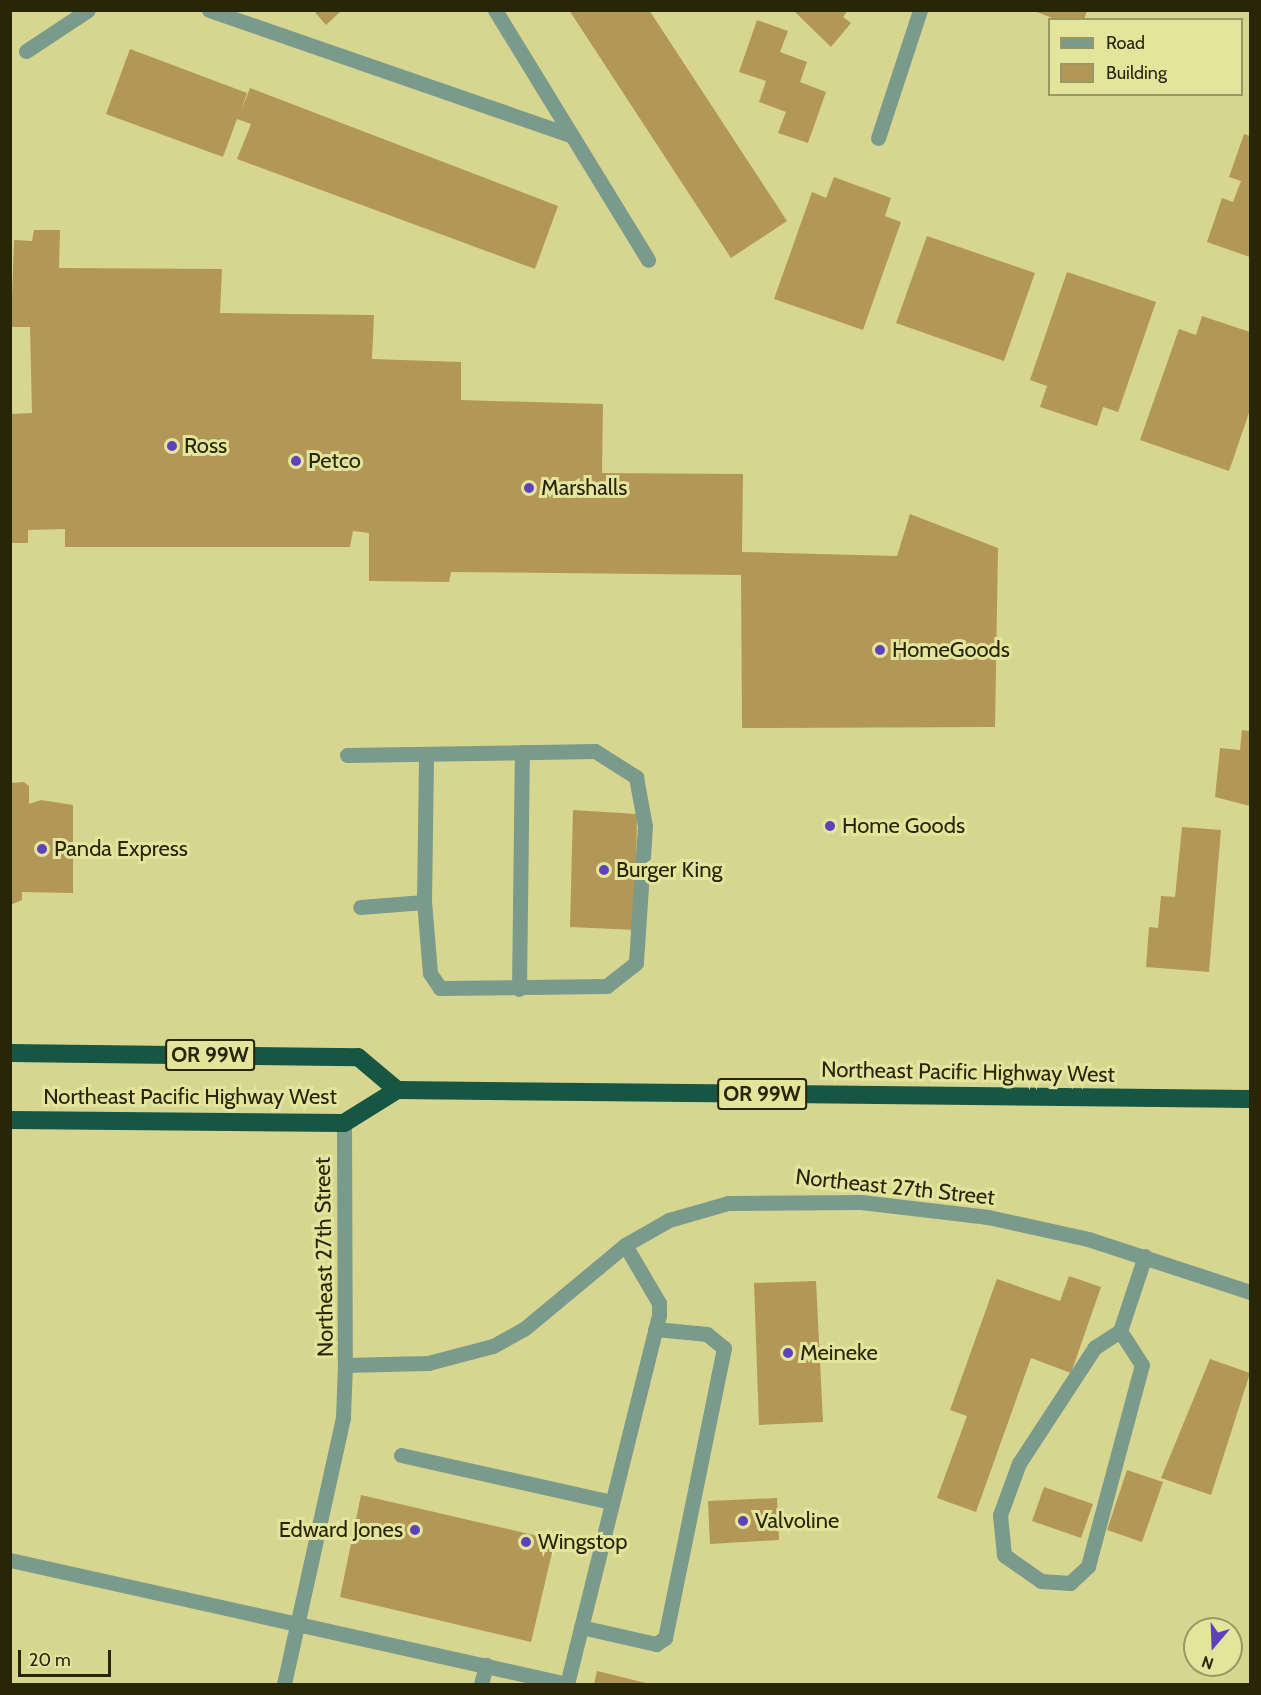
<!DOCTYPE html>
<style>
body{margin:0}
#map{position:relative;width:1261px;height:1695px;overflow:hidden;background:#d7d691;font-family:Cabin,sans-serif}
div>[style]{position:absolute}
.building>*{inset:0;background:#b29756}
.minor>*{height:15px;margin:-7.5px;padding:0 7.5px;transform-origin:7.5px;border-radius:7.5px;background:#7a9a8c}
.highway>*{height:18px;margin:-9px;padding:0 9px;transform-origin:9px;border-radius:9px;background:#165642}
.dots>*{width:16px;height:16px;translate:-50% -50%;box-sizing:border-box;border:3px solid #e4e49d;border-radius:50%}
span{translate:-50% -50%;white-space:nowrap;text-align:center;line-height:1.15;-webkit-text-stroke:6px #e4e49d;paint-order:stroke}
.shield-label span{padding:2px 4px;background:#e4e49d;border:2px solid;border-radius:4px;-webkit-text-stroke-width:0}
.shield-label{font-size:21px;color:#272609;font-weight:700}
.poi-label{font-size:22px;color:#272609}
.left{translate:0 -50%;text-align:left}
.right{translate:-100% -50%;text-align:right}
.street-label{font-size:22px;color:#272609}
.frame{position:absolute;inset:0;border:12px solid #272609;pointer-events:none}
.legend{position:absolute;left:1048px;top:18px;width:195px;height:78px;box-sizing:border-box;background:#e4e49d;border:2px solid #989862;margin:0;padding:8px 10px;list-style:none;font-size:18px;color:#272609}
.legend li{display:flex;align-items:center;gap:12px;height:30px}
.legend b{width:30px;border:2px solid #989862}
.north{position:absolute;left:1183px;top:1617px;width:60px;height:60px;box-sizing:border-box;background:#e4e49d;border:2px solid #989862;border-radius:50%;rotate:199deg;font-size:16px;font-weight:700;line-height:24px;text-align:center;color:#272609}
.north::after{content:'';display:block;margin:auto;width:21px;height:27px;background:#5d43bb;clip-path:polygon(50% 0,100% 100%,50% 72%,0 100%)}
.scale{position:absolute;left:18px;top:1650px;width:93px;height:27px;box-sizing:border-box;border:3px solid #272609;border-top:0;padding-left:8px;font-size:18px;line-height:21px;white-space:nowrap;color:#272609;-webkit-text-stroke:4px #e4e49d;paint-order:stroke}
</style>
<div id="map">
<div class="building">
<div style="clip-path:polygon(313px 10px,342px 10px,326px 25px)"></div>
<div style="clip-path:polygon(569px 10px,649px 10px,787px 221px,731px 258px)"></div>
<div style="clip-path:polygon(793px 10px,848px 10px,843px 17px,851px 23px,831px 47px)"></div>
<div style="clip-path:polygon(1032px 10px,1087px 10px,1084px 20px,1057px 20px)"></div>
<div style="clip-path:polygon(757px 20px,788px 31px,780px 52px,807px 62px,800px 82px,826px 92px,808px 143px,778px 133px,786px 112px,759px 102px,766px 81px,739px 72px)"></div>
<div style="clip-path:polygon(130px 49px,247px 93px,241px 112px,250px 88px,558px 206px,535px 269px,237px 159px,251px 124px,237px 119px,223px 157px,106px 114px)"></div>
<div style="clip-path:polygon(1244px 134px,1250px 136px,1250px 257px,1207px 242px,1222px 198px,1233px 202px,1241px 181px,1229px 177px)"></div>
<div style="clip-path:polygon(834px 177px,891px 198px,885px 216px,901px 222px,863px 330px,774px 299px,812px 192px,826px 198px)"></div>
<div style="clip-path:polygon(34px 230px,60px 230px,59px 268px,222px 269px,220px 313px,374px 315px,372px 359px,461px 362px,461px 400px,603px 404px,602px 473px,743px 474px,742px 552px,897px 556px,910px 514px,998px 548px,995px 727px,742px 728px,741px 575px,451px 572px,449px 582px,369px 581px,369px 533px,353px 531px,350px 547px,65px 547px,65px 529px,28px 530px,28px 543px,10px 543px,10px 414px,32px 413px,30px 327px,11px 327px,14px 240px,32px 241px)"></div>
<div style="clip-path:polygon(927px 236px,1035px 273px,1004px 361px,896px 323px)"></div>
<div style="clip-path:polygon(1067px 272px,1156px 302px,1118px 412px,1103px 407px,1097px 426px,1040px 407px,1047px 386px,1030px 380px)"></div>
<div style="clip-path:polygon(1202px 316px,1250px 332px,1250px 410px,1229px 471px,1140px 440px,1179px 329px,1196px 335px)"></div>
<div style="clip-path:polygon(1242px 730px,1250px 731px,1250px 806px,1215px 797px,1220px 748px,1240px 750px)"></div>
<div style="clip-path:polygon(24px 782px,29px 786px,29px 804px,41px 800px,73px 805px,73px 893px,22px 892px,22px 900px,10px 905px,10px 783px)"></div>
<div style="clip-path:polygon(573px 810px,637px 814px,635px 930px,570px 927px)"></div>
<div style="clip-path:polygon(1182px 827px,1221px 830px,1209px 972px,1146px 967px,1149px 927px,1158px 928px,1161px 896px,1175px 897px)"></div>
<div style="clip-path:polygon(1069px 1276px,1101px 1287px,1071px 1373px,1031px 1358px,976px 1512px,937px 1498px,967px 1416px,950px 1410px,997px 1279px,1060px 1301px)"></div>
<div style="clip-path:polygon(816px 1281px,823px 1422px,759px 1425px,754px 1283px)"></div>
<div style="clip-path:polygon(1210px 1359px,1250px 1373px,1211px 1495px,1161px 1478px)"></div>
<div style="clip-path:polygon(1127px 1470px,1163px 1482px,1142px 1542px,1107px 1530px)"></div>
<div style="clip-path:polygon(1044px 1487px,1093px 1504px,1081px 1538px,1032px 1521px)"></div>
<div style="clip-path:polygon(361px 1495px,555px 1540px,531px 1642px,340px 1597px)"></div>
<div style="clip-path:polygon(777px 1498px,779px 1540px,710px 1544px,708px 1501px)"></div>
<div style="clip-path:polygon(597px 1671px,650px 1684px,594px 1684px)"></div>
</div>
<div class="minor">
<div style="left:209px;top:10px;width:384px;rotate:19.1deg"></div>
<div style="left:495px;top:10px;width:293px;rotate:58.5deg"></div>
<div style="left:26px;top:51px;width:74px;rotate:-33.5deg"></div>
<div style="left:878px;top:138px;width:135px;rotate:-71.8deg"></div>
<div style="left:347px;top:755px;width:248px;rotate:-0.9deg"></div>
<div style="left:595px;top:751px;width:49px;rotate:32.4deg"></div>
<div style="left:636px;top:777px;width:50px;rotate:79.6deg"></div>
<div style="left:645px;top:826px;width:137px;rotate:93.8deg"></div>
<div style="left:636px;top:963px;width:37px;rotate:142deg"></div>
<div style="left:607px;top:986px;width:167px;rotate:179.3deg"></div>
<div style="left:440px;top:988px;width:18px;rotate:-124deg"></div>
<div style="left:430px;top:973px;width:71px;rotate:-94.8deg"></div>
<div style="left:424px;top:902px;width:64px;rotate:175.5deg"></div>
<div style="left:424px;top:902px;width:148px;rotate:-89.2deg"></div>
<div style="left:519px;top:989px;width:237px;rotate:-89.3deg"></div>
<div style="left:344px;top:1123px;width:242px;rotate:89.8deg"></div>
<div style="left:345px;top:1365px;width:83px;rotate:-1.4deg"></div>
<div style="left:428px;top:1363px;width:67px;rotate:-14.7deg"></div>
<div style="left:493px;top:1346px;width:35px;rotate:-29deg"></div>
<div style="left:524px;top:1329px;width:131px;rotate:-39.7deg"></div>
<div style="left:625px;top:1245px;width:51px;rotate:-29.6deg"></div>
<div style="left:669px;top:1220px;width:61px;rotate:-16.1deg"></div>
<div style="left:728px;top:1203px;width:133px;rotate:-0.4deg"></div>
<div style="left:861px;top:1202px;width:128px;rotate:6.7deg"></div>
<div style="left:988px;top:1217px;width:102px;rotate:12.4deg"></div>
<div style="left:1088px;top:1239px;width:170px;rotate:18.1deg"></div>
<div style="left:1120px;top:1331px;width:30px;rotate:147deg"></div>
<div style="left:1095px;top:1347px;width:139px;rotate:123.2deg"></div>
<div style="left:1019px;top:1463px;width:55px;rotate:110.1deg"></div>
<div style="left:1000px;top:1515px;width:40px;rotate:84.3deg"></div>
<div style="left:1004px;top:1555px;width:45px;rotate:35.1deg"></div>
<div style="left:1041px;top:1581px;width:29px;rotate:4deg"></div>
<div style="left:1070px;top:1583px;width:25px;rotate:-43deg"></div>
<div style="left:1088px;top:1566px;width:208px;rotate:-75deg"></div>
<div style="left:1142px;top:1365px;width:40px;rotate:-122.9deg"></div>
<div style="left:1120px;top:1331px;width:79px;rotate:-71.6deg"></div>
<div style="left:401px;top:1455px;width:216px;rotate:12.6deg"></div>
<div style="left:10px;top:1560px;width:571px;rotate:12.55deg"></div>
<div style="left:567px;top:1684px;width:379px;rotate:-76deg"></div>
<div style="left:659px;top:1316px;width:13px;rotate:-90deg"></div>
<div style="left:659px;top:1303px;width:67px;rotate:-120.4deg"></div>
<div style="left:581px;top:1627px;width:77px;rotate:12.8deg"></div>
<div style="left:656px;top:1644px;width:11px;rotate:-34deg"></div>
<div style="left:665px;top:1638px;width:296px;rotate:-78.5deg"></div>
<div style="left:724px;top:1348px;width:22px;rotate:-141deg"></div>
<div style="left:707px;top:1334px;width:52px;rotate:-174.5deg"></div>
<div style="left:284px;top:1684px;width:273px;rotate:-77.5deg"></div>
<div style="left:343px;top:1417px;width:52px;rotate:-87.8deg"></div>
<div style="left:481px;top:1684px;width:20px;rotate:-75deg"></div>
</div>
<div class="highway">
<div style="left:10px;top:1053px;width:348px;rotate:0.7deg"></div>
<div style="left:358px;top:1057px;width:51px;rotate:40.2deg"></div>
<div style="left:10px;top:1120px;width:334px;rotate:0.5deg"></div>
<div style="left:344px;top:1123px;width:62px;rotate:-31.9deg"></div>
<div style="left:397px;top:1090px;width:853px;rotate:0.6deg"></div>
</div>
<div class="dots">
<div style="left:172px;top:446px;background:#5d43bb"></div>
<div style="left:296px;top:461px;background:#5d43bb"></div>
<div style="left:529px;top:488px;background:#5d43bb"></div>
<div style="left:880px;top:650px;background:#5d43bb"></div>
<div style="left:830px;top:826px;background:#5d43bb"></div>
<div style="left:42px;top:849px;background:#5d43bb"></div>
<div style="left:604px;top:870px;background:#5d43bb"></div>
<div style="left:788px;top:1353px;background:#5d43bb"></div>
<div style="left:743px;top:1521px;background:#5d43bb"></div>
<div style="left:415px;top:1530px;background:#5d43bb"></div>
<div style="left:526px;top:1542px;background:#5d43bb"></div>
</div>
<div class="shield-label">
<span style="left:210px;top:1055px">OR 99W</span>
<span style="left:762px;top:1094px">OR 99W</span>
</div>
<div class="poi-label">
<span class="left" style="left:184px;top:446px">Ross</span>
<span class="left" style="left:308px;top:461px">Petco</span>
<span class="left" style="left:541px;top:488px">Marshalls</span>
<span class="left" style="left:892px;top:650px">HomeGoods</span>
<span class="left" style="left:842px;top:826px">Home Goods</span>
<span class="left" style="left:54px;top:849px">Panda Express</span>
<span class="left" style="left:616px;top:870px">Burger King</span>
<span class="left" style="left:800px;top:1353px">Meineke</span>
<span class="left" style="left:755px;top:1521px">Valvoline</span>
<span class="right" style="left:403px;top:1530px">Edward Jones</span>
<span class="left" style="left:538px;top:1542px">Wingstop</span>
</div>
<div class="street-label">
<span style="left:968px;top:1072px;rotate:1deg">Northeast Pacific Highway West</span>
<span style="left:190px;top:1097px">Northeast Pacific Highway West</span>
<span style="left:895px;top:1187px;rotate:6deg">Northeast 27th Street</span>
<span style="left:324px;top:1257px;rotate:-91deg">Northeast 27th Street</span>
</div>
<div class="frame"></div>
<ul class="legend">
<li><b style="height:8px;background:#7a9a8c"></b>Road</li>
<li><b style="height:16px;background:#b29756"></b>Building</li>
</ul>
<div class="north">N</div>
<div class="scale">20 m</div>
</div>
